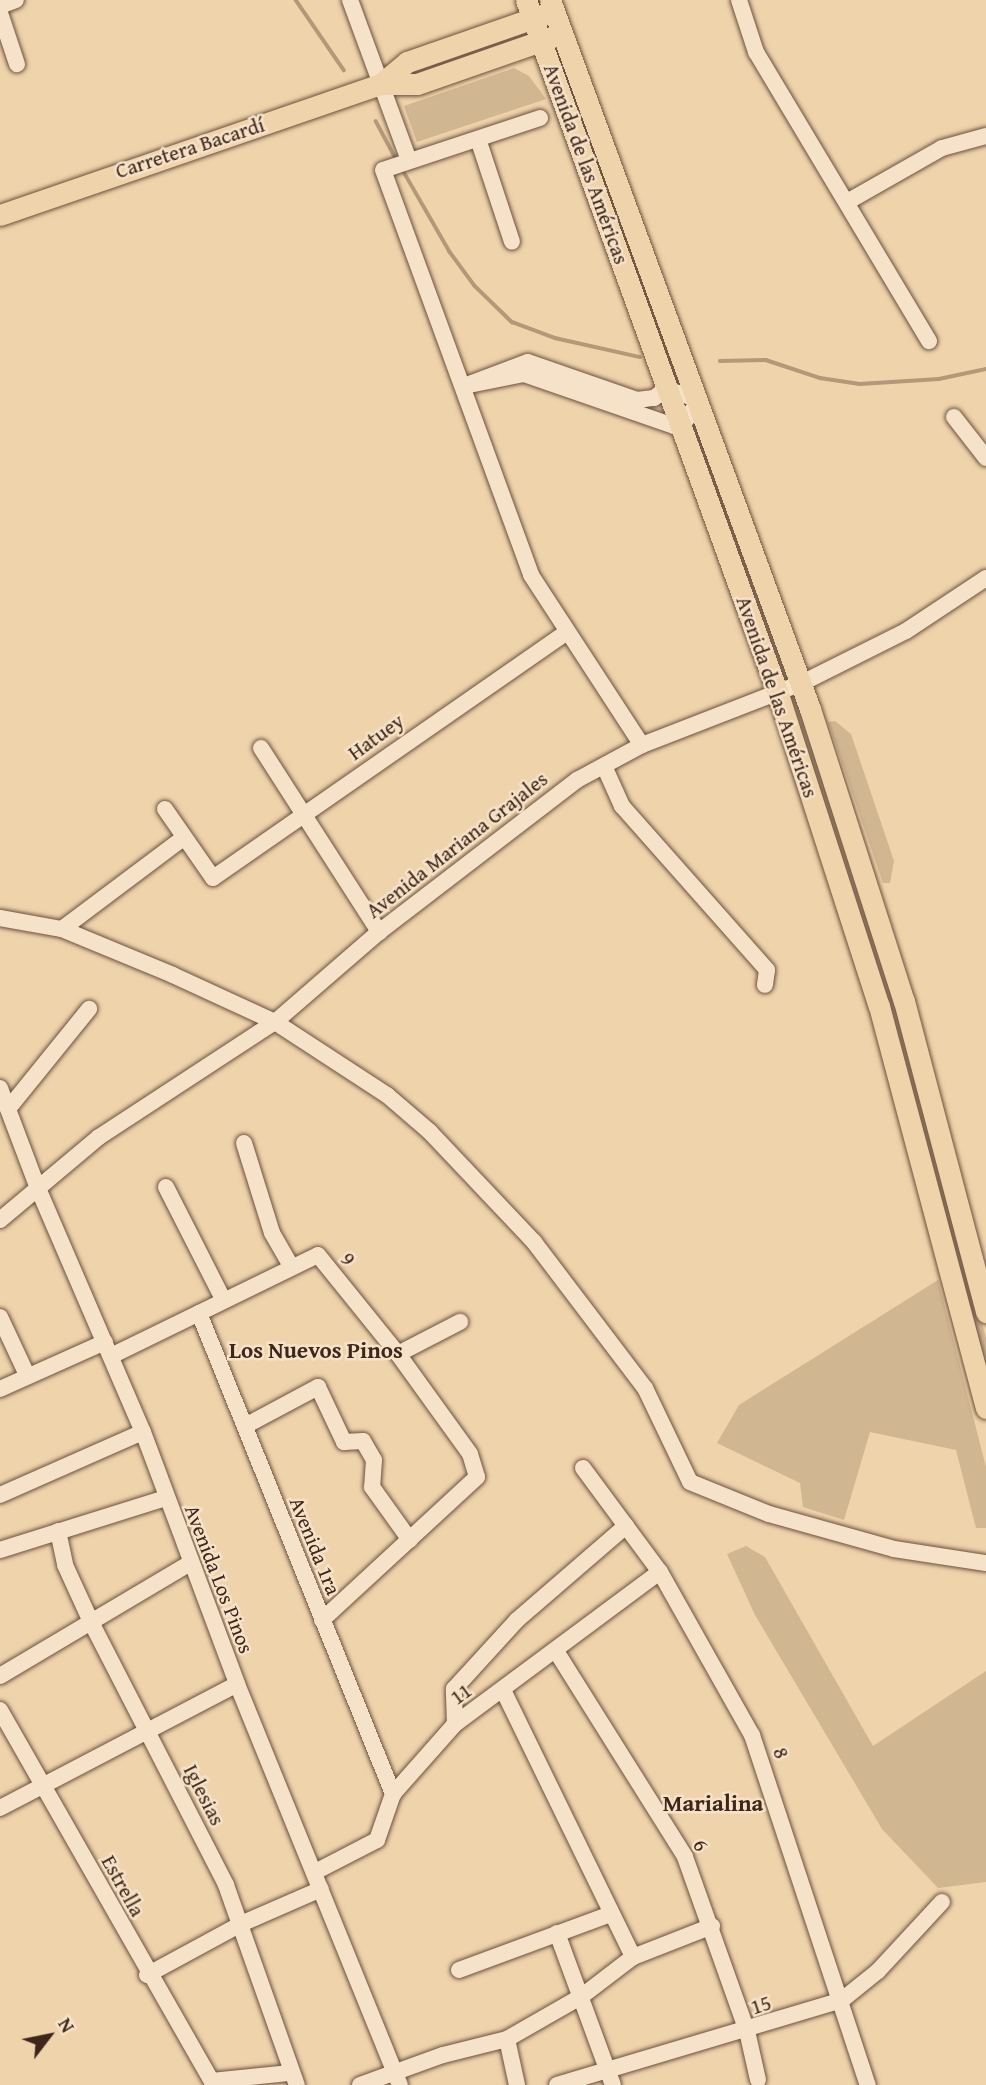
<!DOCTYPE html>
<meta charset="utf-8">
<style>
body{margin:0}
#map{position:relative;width:986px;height:2085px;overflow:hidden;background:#efd3ab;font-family:"Gentium Book Plus",serif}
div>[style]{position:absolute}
.green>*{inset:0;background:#d1b692}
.stream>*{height:3.5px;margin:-1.75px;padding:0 1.75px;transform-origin:1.75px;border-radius:1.75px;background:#b3987a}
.roads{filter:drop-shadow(0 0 2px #6b513e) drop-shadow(0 0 2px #6b513e)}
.minor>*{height:16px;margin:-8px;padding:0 8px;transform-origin:8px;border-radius:8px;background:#f5e2c8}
.major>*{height:21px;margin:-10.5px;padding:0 10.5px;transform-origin:10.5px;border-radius:10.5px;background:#efd3ab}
span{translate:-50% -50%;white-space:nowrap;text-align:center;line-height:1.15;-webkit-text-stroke:5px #f5e2c8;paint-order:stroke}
.street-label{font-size:21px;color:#3f261a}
.neighbourhood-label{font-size:23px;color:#3f261a;font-weight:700}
.north{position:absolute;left:14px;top:2001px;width:70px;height:70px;-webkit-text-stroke:5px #f5e2c8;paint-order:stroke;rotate:58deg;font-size:19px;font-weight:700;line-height:28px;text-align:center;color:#3f261a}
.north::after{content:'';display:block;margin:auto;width:24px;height:32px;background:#3f261a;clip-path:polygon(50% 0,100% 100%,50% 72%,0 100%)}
</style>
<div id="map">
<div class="green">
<div style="clip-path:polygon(559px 43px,689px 391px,675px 387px,551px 46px)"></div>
<div style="clip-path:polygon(514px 68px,529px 76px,546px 99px,417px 142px,404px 106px)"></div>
<div style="clip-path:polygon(697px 414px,792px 678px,782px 682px,689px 425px)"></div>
<div style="clip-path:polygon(797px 692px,904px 1028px,986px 1338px,986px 1374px,787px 696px)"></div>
<div style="clip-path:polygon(835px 721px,851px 734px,894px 861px,890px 883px,883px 883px,828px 722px)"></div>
<div style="clip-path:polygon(938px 1280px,986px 1467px,986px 1528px,976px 1528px,956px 1450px,870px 1432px,844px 1520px,803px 1507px,800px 1483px,717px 1443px,739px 1405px)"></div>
<div style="clip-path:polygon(746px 1546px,765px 1557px,873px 1746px,986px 1671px,986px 1882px,938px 1888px,882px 1829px,755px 1615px,727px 1554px)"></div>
</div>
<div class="stream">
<div style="left:296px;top:0;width:85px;rotate:55.6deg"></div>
<div style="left:376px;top:121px;width:40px;rotate:62deg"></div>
<div style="left:404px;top:172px;width:92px;rotate:60.1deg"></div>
<div style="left:450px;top:252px;width:42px;rotate:53.7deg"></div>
<div style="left:475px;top:286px;width:52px;rotate:44.2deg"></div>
<div style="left:512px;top:322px;width:46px;rotate:20.4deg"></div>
<div style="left:555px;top:338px;width:87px;rotate:12.6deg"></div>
<div style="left:720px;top:361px;width:46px;rotate:-1.2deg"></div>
<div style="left:766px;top:360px;width:57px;rotate:18.4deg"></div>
<div style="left:820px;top:378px;width:40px;rotate:8.5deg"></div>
<div style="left:860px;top:384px;width:79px;rotate:-3.6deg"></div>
<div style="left:939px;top:379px;width:48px;rotate:-12deg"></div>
</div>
<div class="roads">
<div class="minor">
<div style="left:350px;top:0;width:171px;rotate:69.8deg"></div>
<div style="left:739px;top:0;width:55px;rotate:71.9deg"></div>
<div style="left:756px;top:52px;width:337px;rotate:59.1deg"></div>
<div style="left:0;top:6px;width:17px;rotate:-21deg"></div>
<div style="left:0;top:13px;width:54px;rotate:71.6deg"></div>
<div style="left:540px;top:118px;width:165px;rotate:161.7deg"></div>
<div style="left:383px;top:170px;width:431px;rotate:69.9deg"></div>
<div style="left:531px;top:575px;width:203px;rotate:56.9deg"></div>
<div style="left:478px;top:139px;width:108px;rotate:71.7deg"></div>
<div style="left:847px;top:202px;width:109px;rotate:-29.6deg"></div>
<div style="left:942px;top:148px;width:46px;rotate:-15.3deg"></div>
<div style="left:528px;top:362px;width:115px;rotate:19.2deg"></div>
<div style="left:637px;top:400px;width:17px;rotate:-7deg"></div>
<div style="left:654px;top:398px;width:15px;rotate:-37deg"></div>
<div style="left:666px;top:389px;width:35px;rotate:18deg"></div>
<div style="left:699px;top:400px;width:30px;rotate:123deg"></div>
<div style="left:683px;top:425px;width:9px;rotate:174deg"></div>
<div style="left:674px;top:426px;width:159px;rotate:-160.9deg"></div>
<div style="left:524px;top:374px;width:61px;rotate:168.7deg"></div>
<div style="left:464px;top:386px;width:68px;rotate:-20.6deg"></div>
<div style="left:954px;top:417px;width:52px;rotate:52deg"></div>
<div style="left:261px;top:748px;width:219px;rotate:57.3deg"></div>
<div style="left:604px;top:766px;width:44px;rotate:65.8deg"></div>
<div style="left:622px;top:806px;width:219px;rotate:48.5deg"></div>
<div style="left:767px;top:970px;width:15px;rotate:98deg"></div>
<div style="left:165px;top:809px;width:84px;rotate:55.2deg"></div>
<div style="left:213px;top:878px;width:430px;rotate:-34.8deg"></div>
<div style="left:0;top:918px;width:63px;rotate:10.1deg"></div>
<div style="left:62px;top:929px;width:120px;rotate:22.5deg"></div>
<div style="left:173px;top:975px;width:112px;rotate:24.7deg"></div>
<div style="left:275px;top:1022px;width:134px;rotate:33.1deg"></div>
<div style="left:387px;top:1095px;width:57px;rotate:40.7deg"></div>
<div style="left:430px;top:1132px;width:151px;rotate:46.6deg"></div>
<div style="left:534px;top:1242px;width:183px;rotate:52.8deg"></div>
<div style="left:645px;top:1388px;width:104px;rotate:64.4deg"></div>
<div style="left:690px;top:1482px;width:85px;rotate:22.1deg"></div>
<div style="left:769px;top:1514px;width:130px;rotate:15.6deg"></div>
<div style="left:894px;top:1549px;width:93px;rotate:8.7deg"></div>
<div style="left:62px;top:929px;width:151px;rotate:-36.9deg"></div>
<div style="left:0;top:1088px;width:105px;rotate:69.3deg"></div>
<div style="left:37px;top:1186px;width:268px;rotate:66.7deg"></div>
<div style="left:143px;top:1432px;width:269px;rotate:69.5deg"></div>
<div style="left:237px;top:1684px;width:433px;rotate:67.9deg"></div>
<div style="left:8px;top:1109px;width:129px;rotate:-51deg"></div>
<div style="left:244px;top:1143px;width:94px;rotate:72.7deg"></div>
<div style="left:272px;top:1233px;width:38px;rotate:60deg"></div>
<div style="left:166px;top:1187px;width:126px;rotate:63deg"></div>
<div style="left:0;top:1220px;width:129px;rotate:-40deg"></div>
<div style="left:99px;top:1137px;width:210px;rotate:-33.2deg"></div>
<div style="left:275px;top:1022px;width:138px;rotate:-40.9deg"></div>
<div style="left:379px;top:932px;width:250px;rotate:-37.5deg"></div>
<div style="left:577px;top:780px;width:74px;rotate:-28.3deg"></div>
<div style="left:642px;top:745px;width:172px;rotate:-21.2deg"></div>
<div style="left:802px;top:683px;width:116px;rotate:-26.6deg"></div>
<div style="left:906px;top:631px;width:96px;rotate:-33.5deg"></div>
<div style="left:199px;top:1313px;width:519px;rotate:68.03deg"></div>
<div style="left:0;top:1317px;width:64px;rotate:65deg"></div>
<div style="left:398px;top:1354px;width:70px;rotate:-27.3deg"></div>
<div style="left:111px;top:1356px;width:230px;rotate:-26deg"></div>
<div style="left:318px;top:1255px;width:127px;rotate:51.1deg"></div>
<div style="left:398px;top:1354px;width:123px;rotate:54.2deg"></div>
<div style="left:470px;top:1454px;width:24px;rotate:73deg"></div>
<div style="left:477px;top:1477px;width:211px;rotate:137.3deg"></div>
<div style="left:0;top:1389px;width:115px;rotate:-24.1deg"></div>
<div style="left:245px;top:1426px;width:83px;rotate:-28.1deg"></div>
<div style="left:318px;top:1387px;width:61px;rotate:64.7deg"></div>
<div style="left:344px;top:1442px;width:19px;rotate:-3deg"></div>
<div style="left:363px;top:1441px;width:22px;rotate:60deg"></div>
<div style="left:374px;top:1460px;width:27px;rotate:94deg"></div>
<div style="left:372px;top:1487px;width:65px;rotate:54.4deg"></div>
<div style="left:583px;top:1468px;width:129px;rotate:53.5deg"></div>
<div style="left:660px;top:1572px;width:187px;rotate:60.6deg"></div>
<div style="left:752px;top:1735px;width:369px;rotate:71.7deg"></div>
<div style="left:0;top:1495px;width:156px;rotate:-23.8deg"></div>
<div style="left:58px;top:1531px;width:35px;rotate:78deg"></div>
<div style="left:65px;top:1565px;width:65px;rotate:65.4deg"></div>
<div style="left:92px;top:1624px;width:293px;rotate:62.8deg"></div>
<div style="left:226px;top:1885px;width:212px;rotate:70.5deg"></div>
<div style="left:0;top:1550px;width:174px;rotate:-17.4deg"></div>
<div style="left:556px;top:1651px;width:243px;rotate:57.9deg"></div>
<div style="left:685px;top:1857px;width:185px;rotate:70.4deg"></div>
<div style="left:747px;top:2031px;width:50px;rotate:77.3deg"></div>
<div style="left:0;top:1676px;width:221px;rotate:-30.7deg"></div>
<div style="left:503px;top:1690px;width:297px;rotate:64deg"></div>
<div style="left:0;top:1710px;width:427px;rotate:60.3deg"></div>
<div style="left:212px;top:2081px;width:78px;rotate:-5.9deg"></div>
<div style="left:455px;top:1724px;width:35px;rotate:-92deg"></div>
<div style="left:454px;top:1689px;width:93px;rotate:-47.6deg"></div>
<div style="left:517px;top:1620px;width:144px;rotate:-40.8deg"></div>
<div style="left:0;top:1808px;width:267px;rotate:-27.6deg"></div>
<div style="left:315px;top:1872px;width:70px;rotate:-27.3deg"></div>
<div style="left:377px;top:1840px;width:49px;rotate:-70.8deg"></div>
<div style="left:393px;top:1794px;width:94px;rotate:-48.5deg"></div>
<div style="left:455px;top:1724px;width:255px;rotate:-36.6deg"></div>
<div style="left:557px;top:1933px;width:162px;rotate:69.8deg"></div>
<div style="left:459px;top:1970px;width:161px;rotate:-20.3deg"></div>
<div style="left:147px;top:1975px;width:107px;rotate:-28.5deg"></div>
<div style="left:241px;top:1924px;width:87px;rotate:-23.6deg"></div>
<div style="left:507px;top:2039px;width:47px;rotate:77.7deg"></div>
<div style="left:360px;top:2085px;width:88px;rotate:-19.9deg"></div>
<div style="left:443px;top:2055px;width:66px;rotate:-14deg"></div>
<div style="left:507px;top:2039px;width:86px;rotate:-29.8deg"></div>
<div style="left:582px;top:1996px;width:64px;rotate:-37.4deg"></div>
<div style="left:633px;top:1957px;width:85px;rotate:-21.4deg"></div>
<div style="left:557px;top:2085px;width:297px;rotate:-16.6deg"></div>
<div style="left:842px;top:2000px;width:46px;rotate:-38.9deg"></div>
<div style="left:878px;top:1971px;width:94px;rotate:-47.2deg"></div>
</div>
<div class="major">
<div style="left:526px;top:0;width:735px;rotate:70.04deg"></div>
<div style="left:777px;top:691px;width:331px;rotate:72.1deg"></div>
<div style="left:879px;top:1006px;width:416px;rotate:75.1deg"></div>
<div style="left:550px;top:0;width:755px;rotate:69.86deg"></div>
<div style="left:810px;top:709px;width:307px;rotate:72.2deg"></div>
<div style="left:904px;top:1001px;width:322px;rotate:75.2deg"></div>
<div style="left:545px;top:14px;width:146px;rotate:160.8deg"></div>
<div style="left:407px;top:62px;width:34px;rotate:140deg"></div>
<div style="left:381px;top:84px;width:36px"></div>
<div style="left:417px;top:84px;width:143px;rotate:-19.2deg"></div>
<div style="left:0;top:215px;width:403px;rotate:-19deg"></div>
</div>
</div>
<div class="street-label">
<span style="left:190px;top:148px;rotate:-18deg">Carretera Bacardí</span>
<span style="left:586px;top:164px;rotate:70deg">Avenida de las Américas</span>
<span style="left:777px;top:697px;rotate:71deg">Avenida de las Américas</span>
<span style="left:376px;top:737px;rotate:-36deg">Hatuey</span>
<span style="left:457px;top:845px;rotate:-38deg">Avenida Mariana Grajales</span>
<span style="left:348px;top:1259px;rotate:51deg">9</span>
<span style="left:315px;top:1546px;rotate:68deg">Avenida 1ra</span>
<span style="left:219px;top:1579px;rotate:69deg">Avenida Los Pinos</span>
<span style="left:461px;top:1694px;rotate:-36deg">11</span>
<span style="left:781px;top:1753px;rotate:71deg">8</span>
<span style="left:204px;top:1795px;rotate:63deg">Iglesias</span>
<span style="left:701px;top:1845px;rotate:63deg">6</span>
<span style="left:123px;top:1886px;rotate:61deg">Estrella</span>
<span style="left:761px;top:2005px;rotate:-18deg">15</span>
</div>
<div class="neighbourhood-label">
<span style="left:316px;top:1350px">Los Nuevos Pinos</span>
<span style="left:713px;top:1803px">Marialina</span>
</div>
<div class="north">N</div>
</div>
